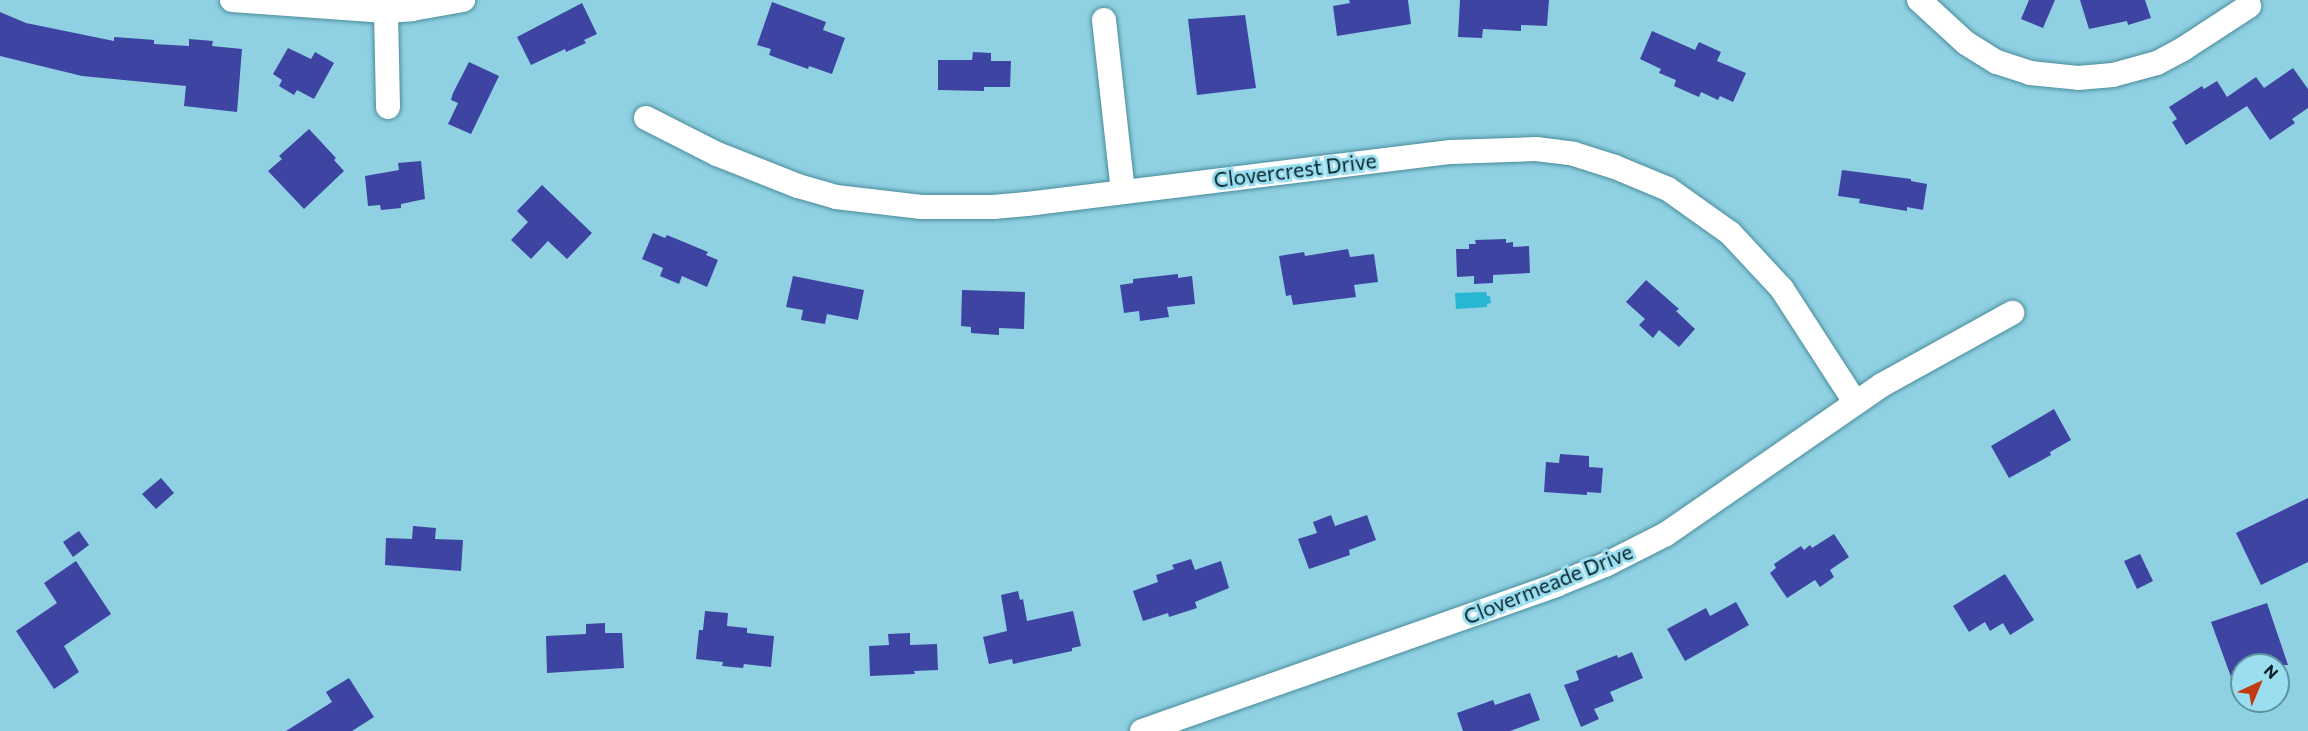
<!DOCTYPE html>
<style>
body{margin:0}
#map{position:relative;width:2308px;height:731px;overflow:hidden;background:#8fd1e2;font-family:Commissioner,sans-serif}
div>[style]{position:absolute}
.water>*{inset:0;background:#27b7d4}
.building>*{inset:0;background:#3e44a2}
.roads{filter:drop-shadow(0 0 2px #4a8b9b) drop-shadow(0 0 2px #4a8b9b)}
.street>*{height:24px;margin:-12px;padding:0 12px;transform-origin:12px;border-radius:12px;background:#fff}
span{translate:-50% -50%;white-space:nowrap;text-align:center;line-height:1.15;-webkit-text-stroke:6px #9bdeef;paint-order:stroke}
.street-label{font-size:21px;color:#062229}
.north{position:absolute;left:2230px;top:653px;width:60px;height:60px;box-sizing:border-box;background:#9bdeef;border:2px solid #5f93a0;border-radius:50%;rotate:44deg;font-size:16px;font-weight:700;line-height:24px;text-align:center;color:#062229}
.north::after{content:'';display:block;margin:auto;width:21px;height:27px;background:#c33a10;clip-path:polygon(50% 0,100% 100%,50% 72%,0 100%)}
</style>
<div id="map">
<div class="water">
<div style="clip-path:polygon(1486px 292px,1487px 296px,1490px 296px,1491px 303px,1487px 304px,1487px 307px,1456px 309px,1455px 293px)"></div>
</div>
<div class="building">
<div style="clip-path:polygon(1349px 0,1408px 0,1411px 24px,1337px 36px,1333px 6px,1350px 3px)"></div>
<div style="clip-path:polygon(1460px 0,1549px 0,1547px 26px,1521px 25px,1521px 31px,1483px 29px,1482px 38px,1458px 37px)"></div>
<div style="clip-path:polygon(2029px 0,2055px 0,2043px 28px,2021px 19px)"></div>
<div style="clip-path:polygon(2080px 0,2145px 0,2151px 18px,2128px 25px,2127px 21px,2089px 29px)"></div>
<div style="clip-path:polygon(772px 2px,826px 22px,823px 30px,845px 38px,832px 74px,809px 66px,808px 69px,769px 55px,771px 49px,757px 45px)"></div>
<div style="clip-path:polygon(582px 3px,597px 34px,584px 40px,586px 43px,566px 52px,565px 49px,531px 65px,517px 37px)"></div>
<div style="clip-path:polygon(0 12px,26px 23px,114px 41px,114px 37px,142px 39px,154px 40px,154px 44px,189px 46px,189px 39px,213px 41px,212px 46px,242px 49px,237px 112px,184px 106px,186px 86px,82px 76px,0 56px)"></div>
<div style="clip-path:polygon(1245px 15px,1256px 88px,1197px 95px,1188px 19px)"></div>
<div style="clip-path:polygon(1652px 31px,1695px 50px,1699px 42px,1721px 52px,1717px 61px,1746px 73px,1733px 102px,1720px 96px,1718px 100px,1701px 92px,1699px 97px,1674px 86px,1676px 80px,1659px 73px,1661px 69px,1640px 59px)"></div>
<div style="clip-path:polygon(288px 48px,311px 59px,315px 52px,334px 63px,314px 99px,297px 90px,294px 95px,279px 86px,282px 80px,273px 74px)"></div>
<div style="clip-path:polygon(973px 52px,991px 53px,991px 61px,1011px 61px,1010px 87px,984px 87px,984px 91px,938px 90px,938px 60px,972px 60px)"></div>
<div style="clip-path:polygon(469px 62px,499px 76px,471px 134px,448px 124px,458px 103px,451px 100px,453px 93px)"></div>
<div style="clip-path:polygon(2293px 68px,2308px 89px,2308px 108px,2292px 119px,2295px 123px,2270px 140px,2247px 106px,2186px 145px,2172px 122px,2177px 119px,2169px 107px,2202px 86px,2204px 89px,2217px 81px,2227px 97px,2256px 77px,2264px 88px)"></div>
<div style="clip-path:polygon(309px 129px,336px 158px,334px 160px,344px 171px,304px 209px,268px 171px,282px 159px,279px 156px)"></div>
<div style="clip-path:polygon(421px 161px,425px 199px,401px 204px,401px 208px,381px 210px,380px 205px,368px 206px,365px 176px,399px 170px,398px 163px)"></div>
<div style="clip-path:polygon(1842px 170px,1911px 179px,1911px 181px,1927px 184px,1923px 210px,1907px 207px,1907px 211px,1859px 203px,1860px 199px,1838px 196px)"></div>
<div style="clip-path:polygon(542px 185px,592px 233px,567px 259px,548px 241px,531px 259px,511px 240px,528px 222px,517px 211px)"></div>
<div style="clip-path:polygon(653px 233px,665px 238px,667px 235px,708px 252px,706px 255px,718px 260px,707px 287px,682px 276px,679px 284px,660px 276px,663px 268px,642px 259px)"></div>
<div style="clip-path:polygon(1506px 239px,1506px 243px,1513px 242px,1513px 247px,1529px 246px,1530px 273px,1493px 275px,1493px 283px,1474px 284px,1474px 276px,1457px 277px,1456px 249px,1469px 249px,1469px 244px,1476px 244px,1475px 240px)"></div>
<div style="clip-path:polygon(1348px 249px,1350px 257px,1374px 254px,1378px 282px,1354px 285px,1356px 297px,1293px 305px,1291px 295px,1286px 296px,1279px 256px,1304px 252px,1305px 256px)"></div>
<div style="clip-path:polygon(1178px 274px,1178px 278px,1192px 276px,1195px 304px,1167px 307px,1169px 317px,1140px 321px,1139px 311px,1124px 313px,1120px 285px,1133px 283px,1133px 279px)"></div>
<div style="clip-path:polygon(793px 276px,864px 290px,858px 320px,827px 314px,825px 324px,801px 320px,803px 310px,786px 307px)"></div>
<div style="clip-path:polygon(1646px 280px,1679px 309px,1676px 311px,1695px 329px,1679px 347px,1659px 330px,1653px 338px,1639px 325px,1645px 319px,1626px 302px)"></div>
<div style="clip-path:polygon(962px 290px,1025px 292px,1024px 329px,999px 328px,999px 335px,971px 333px,971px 327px,961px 326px)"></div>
<div style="clip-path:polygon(2054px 409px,2071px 440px,2050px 452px,2051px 455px,2009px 478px,1991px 446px)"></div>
<div style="clip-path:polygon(1560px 454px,1589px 456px,1589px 467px,1603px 468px,1601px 493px,1587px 492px,1587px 495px,1544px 492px,1546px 462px,1559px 463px)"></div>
<div style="clip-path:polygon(161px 478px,174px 493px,156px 509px,142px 494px)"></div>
<div style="clip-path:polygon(2308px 498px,2308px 562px,2261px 585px,2236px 533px)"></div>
<div style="clip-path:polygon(1331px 515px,1335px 526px,1367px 515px,1376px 540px,1349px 550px,1350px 555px,1309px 569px,1298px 539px,1317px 533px,1313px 522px)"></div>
<div style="clip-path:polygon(413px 526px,436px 528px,435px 539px,463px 540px,461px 571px,385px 565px,386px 538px,412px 539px)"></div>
<div style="clip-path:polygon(79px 531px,89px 545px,73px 557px,63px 542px)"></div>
<div style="clip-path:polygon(1834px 534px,1849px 557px,1830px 570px,1834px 577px,1820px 587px,1815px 580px,1787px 598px,1770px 573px,1776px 568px,1774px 564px,1801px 546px,1804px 550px,1810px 545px,1812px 548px)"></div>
<div style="clip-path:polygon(2140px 554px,2153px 581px,2137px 589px,2124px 561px)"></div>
<div style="clip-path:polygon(1191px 559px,1195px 570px,1221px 561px,1229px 588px,1195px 602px,1197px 608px,1169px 617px,1168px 613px,1143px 621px,1133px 591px,1158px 582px,1156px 575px,1174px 569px,1172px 565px)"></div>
<div style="clip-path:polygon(76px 561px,111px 614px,64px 646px,79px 672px,54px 689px,16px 631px,57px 603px,44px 583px)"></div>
<div style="clip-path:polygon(2005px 574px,2034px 620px,2010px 635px,2003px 623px,1990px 631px,1985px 622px,1969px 632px,1953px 606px)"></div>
<div style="clip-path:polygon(1018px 591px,1020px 600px,1023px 599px,1027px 621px,1073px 611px,1081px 646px,1072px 648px,1072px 651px,1013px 664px,1012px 659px,989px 664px,983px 637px,1007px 631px,1001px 595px)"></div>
<div style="clip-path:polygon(1736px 602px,1749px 625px,1685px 661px,1667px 629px,1706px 608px,1710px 616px)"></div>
<div style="clip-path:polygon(2267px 603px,2288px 665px,2242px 665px,2242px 699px,2239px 699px,2211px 622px)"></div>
<div style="clip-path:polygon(705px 611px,728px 613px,727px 626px,747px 628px,747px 633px,774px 636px,771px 667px,744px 664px,743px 668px,722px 666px,723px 662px,696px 659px,699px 630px,703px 630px)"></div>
<div style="clip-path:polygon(605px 623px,605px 633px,622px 633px,624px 668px,547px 673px,546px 636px,586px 634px,586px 624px)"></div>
<div style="clip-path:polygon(910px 633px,910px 645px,937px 644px,938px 670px,914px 671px,915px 674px,870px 676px,869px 646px,889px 645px,888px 634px)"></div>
<div style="clip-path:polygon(1632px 652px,1643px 678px,1610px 692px,1614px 701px,1594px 709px,1599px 719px,1581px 727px,1564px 685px,1579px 680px,1576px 671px,1617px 655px,1618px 658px)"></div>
<div style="clip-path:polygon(349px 678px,374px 717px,352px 731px,286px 731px,332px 702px,326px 692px)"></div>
<div style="clip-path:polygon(1530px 693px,1540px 720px,1510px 731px,1463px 731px,1457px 713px,1493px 700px,1495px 705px)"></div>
</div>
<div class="roads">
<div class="street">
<div style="left:232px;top:0;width:154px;rotate:4.1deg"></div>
<div style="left:386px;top:11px;width:26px;rotate:-4deg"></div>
<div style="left:412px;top:9px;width:52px;rotate:-10deg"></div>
<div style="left:1919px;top:0;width:64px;rotate:42.5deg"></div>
<div style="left:1966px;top:43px;width:36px;rotate:32deg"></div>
<div style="left:1997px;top:62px;width:35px;rotate:18deg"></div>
<div style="left:2030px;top:73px;width:48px;rotate:5.9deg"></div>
<div style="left:2078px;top:78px;width:35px;rotate:-5deg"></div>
<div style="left:2113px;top:75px;width:46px;rotate:-15.3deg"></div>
<div style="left:2157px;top:63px;width:30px;rotate:-28deg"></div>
<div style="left:2183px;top:49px;width:79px;rotate:-33.1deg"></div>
<div style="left:386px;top:11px;width:96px;rotate:88.8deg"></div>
<div style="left:1104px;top:20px;width:172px;rotate:83.7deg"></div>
<div style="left:646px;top:118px;width:80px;rotate:26.9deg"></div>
<div style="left:717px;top:154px;width:87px;rotate:21.6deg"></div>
<div style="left:798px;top:186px;width:40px;rotate:16deg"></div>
<div style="left:836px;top:197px;width:86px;rotate:6.7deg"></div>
<div style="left:921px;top:207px;width:72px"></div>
<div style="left:993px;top:207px;width:34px;rotate:-5deg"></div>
<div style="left:1027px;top:204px;width:427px;rotate:-7deg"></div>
<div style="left:1451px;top:152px;width:85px;rotate:-2deg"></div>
<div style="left:1536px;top:149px;width:38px;rotate:7deg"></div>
<div style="left:1574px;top:154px;width:43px;rotate:17.6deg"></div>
<div style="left:1615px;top:167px;width:57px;rotate:22.5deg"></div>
<div style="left:1668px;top:189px;width:76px;rotate:35.4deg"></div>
<div style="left:1730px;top:233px;width:76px;rotate:47.1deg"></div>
<div style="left:1782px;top:289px;width:135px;rotate:57.1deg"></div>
<div style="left:1142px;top:731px;width:439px;rotate:-19.4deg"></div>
<div style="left:1556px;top:585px;width:53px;rotate:-22.2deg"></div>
<div style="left:1605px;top:565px;width:68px;rotate:-26.9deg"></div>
<div style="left:1666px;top:534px;width:262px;rotate:-34.6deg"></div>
<div style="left:1882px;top:385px;width:149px;rotate:-29deg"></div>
</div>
</div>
<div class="street-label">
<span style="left:1295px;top:170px;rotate:-7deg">Clovercrest Drive</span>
<span style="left:1548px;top:584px;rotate:-22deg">Clovermeade Drive</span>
</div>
<div class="north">N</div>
</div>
